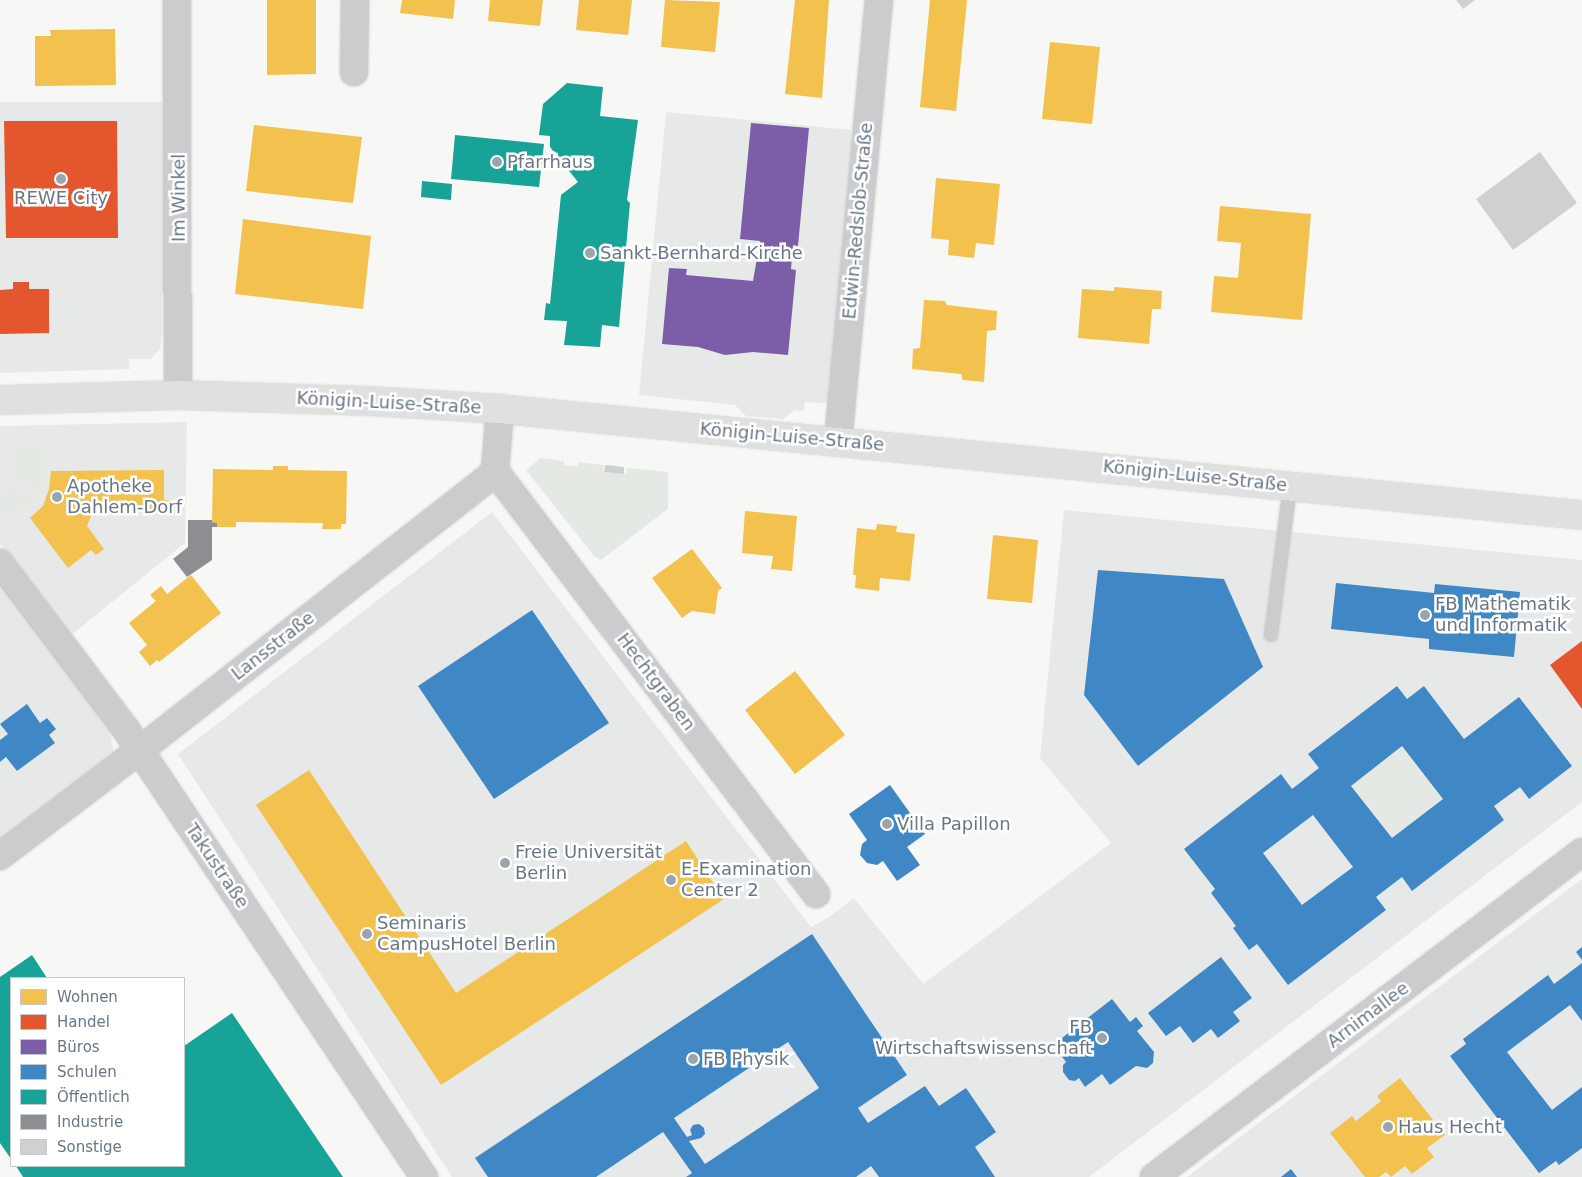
<!DOCTYPE html>
<meta charset="utf-8">
<style>
body{margin:0}
#map{position:relative;width:1582px;height:1177px;overflow:hidden;background:#f7f7f6;font-family:"DejaVu Sans",sans-serif}
div>[style]{position:absolute}
.built>*{inset:0;background:#e7e9e9}
.green>*{inset:0;background:#e5e9e4}
.homes>*{inset:0;background:#f2c14e}
.shops>*{inset:0;background:#e4572e}
.offices>*{inset:0;background:#7b5ea7}
.schools>*{inset:0;background:#3f88c5}
.public>*{inset:0;background:#17a398}
.industry>*{inset:0;background:#8d8d92}
.building>*{inset:0;background:#ced0d1}
.roads{filter:drop-shadow(0 0 1px #d4d5d6) drop-shadow(0 0 1px #d4d5d6)}
.lane>*{height:14px;margin:-7px;padding:0 7px;transform-origin:7px;border-radius:7px;background:#ccccce}
.street>*{height:28px;margin:-14px;padding:0 14px;transform-origin:14px;border-radius:14px;background:#ccccce}
.secondary>*{height:28px;margin:-14px;padding:0 14px;transform-origin:14px;border-radius:14px;background:#e0e0e1}
.dots>*{width:14px;height:14px;translate:-50% -50%;box-sizing:border-box;border:2px solid #fff;border-radius:50%}
span{translate:-50% -50%;white-space:nowrap;text-align:center;line-height:1.15;-webkit-text-stroke:5px #fff;paint-order:stroke}
.poi-label{font-size:18px;color:#697785}
.left{translate:0 -50%;text-align:left}
.right{translate:-100% -50%;text-align:right}
.street-label{font-size:18px;color:#697785}
.legend{position:absolute;left:10px;top:977px;width:175px;height:190px;box-sizing:border-box;background:#fff;border:1px solid #c3c9ce;margin:0;padding:6px 9px;list-style:none;font-size:15px;color:#697785}
.legend li{display:flex;align-items:center;gap:10px;height:25px}
.legend b{width:25px;border:1px solid #c3c9ce}
</style>
<div id="map">
<div class="built">
<div style="clip-path:polygon(0 102px,162px 102px,162px 333px,160px 349px,150px 359px,129px 359px,130px 369px,0 373px)"></div>
<div style="clip-path:polygon(666px 112px,851px 130px,851px 173px,828px 402px,826px 403px,805px 402px,804px 411px,795px 410px,783px 419px,746px 416px,735px 405px,639px 395px)"></div>
<div style="clip-path:polygon(187px 422px,185px 543px,70px 636px,0 544px,0 426px)"></div>
<div style="clip-path:polygon(1064px 510px,1582px 560px,1582px 802px,1089px 1177px,452px 1177px,178px 754px,492px 512px,811px 927px,829px 917px,854px 898px,923px 984px,1111px 843px,1040px 758px)"></div>
<div style="clip-path:polygon(0 588px,110px 733px,114px 753px,0 841px)"></div>
<div style="clip-path:polygon(1582px 879px,1582px 1177px,1187px 1177px)"></div>
</div>
<div class="green">
<div style="clip-path:polygon(41px 445px,42px 465px,39px 489px,15px 478px,15px 446px)"></div>
<div style="clip-path:polygon(541px 458px,564px 461px,564px 465px,577px 466px,578px 462px,603px 465px,603px 472px,627px 474px,627px 468px,668px 472px,668px 509px,601px 560px,594px 556px,526px 470px)"></div>
<div style="clip-path:polygon(12px 487px,32px 495px,32px 499px,30px 504px,2px 521px,0 496px)"></div>
<div style="clip-path:polygon(1402px 746px,1443px 799px,1392px 838px,1351px 786px)"></div>
</div>
<div class="homes">
<div style="clip-path:polygon(267px 0,316px 0,316px 74px,267px 75px)"></div>
<div style="clip-path:polygon(402px 0,455px 0,453px 19px,400px 13px)"></div>
<div style="clip-path:polygon(490px 0,543px 0,540px 26px,488px 21px)"></div>
<div style="clip-path:polygon(579px 0,632px 0,628px 35px,576px 30px)"></div>
<div style="clip-path:polygon(665px 0,720px 2px,715px 52px,661px 47px)"></div>
<div style="clip-path:polygon(795px 0,829px 0,822px 98px,785px 94px)"></div>
<div style="clip-path:polygon(930px 0,967px 0,956px 111px,920px 107px)"></div>
<div style="clip-path:polygon(115px 29px,116px 85px,35px 86px,35px 36px,51px 36px,50px 30px)"></div>
<div style="clip-path:polygon(1050px 42px,1100px 47px,1092px 124px,1042px 119px)"></div>
<div style="clip-path:polygon(254px 125px,362px 137px,353px 203px,246px 191px)"></div>
<div style="clip-path:polygon(936px 178px,1000px 184px,994px 245px,976px 243px,974px 258px,948px 255px,949px 240px,931px 238px)"></div>
<div style="clip-path:polygon(1220px 206px,1311px 214px,1302px 320px,1211px 312px,1214px 276px,1238px 278px,1241px 243px,1217px 241px)"></div>
<div style="clip-path:polygon(243px 219px,371px 236px,363px 309px,235px 294px)"></div>
<div style="clip-path:polygon(1114px 287px,1162px 291px,1161px 309px,1152px 309px,1149px 344px,1078px 338px,1082px 289px,1114px 291px)"></div>
<div style="clip-path:polygon(924px 300px,945px 301px,947px 305px,997px 311px,996px 330px,987px 331px,984px 382px,963px 380px,961px 374px,912px 369px,913px 349px,920px 348px)"></div>
<div style="clip-path:polygon(273px 466px,288px 466px,288px 470px,347px 471px,346px 524px,341px 524px,341px 529px,322px 529px,323px 523px,236px 522px,236px 527px,217px 527px,217px 523px,212px 522px,213px 469px,273px 470px)"></div>
<div style="clip-path:polygon(164px 470px,164px 500px,171px 500px,171px 510px,93px 511px,87px 526px,104px 549px,96px 555px,91px 550px,68px 568px,30px 518px,43px 506px,49px 489px,51px 471px)"></div>
<div style="clip-path:polygon(745px 511px,797px 516px,792px 571px,771px 569px,773px 556px,742px 553px)"></div>
<div style="clip-path:polygon(877px 524px,897px 526px,896px 532px,915px 534px,910px 581px,880px 578px,879px 591px,855px 588px,856px 575px,853px 575px,857px 528px,876px 530px)"></div>
<div style="clip-path:polygon(993px 535px,1038px 540px,1032px 603px,987px 599px)"></div>
<div style="clip-path:polygon(692px 549px,722px 588px,718px 591px,715px 614px,692px 611px,682px 618px,652px 578px)"></div>
<div style="clip-path:polygon(191px 575px,221px 613px,159px 662px,157px 660px,150px 666px,139px 652px,147px 645px,129px 623px,156px 601px,150px 595px,161px 586px,167px 594px)"></div>
<div style="clip-path:polygon(795px 671px,845px 735px,795px 774px,745px 710px)"></div>
<div style="clip-path:polygon(309px 770px,456px 993px,686px 841px,724px 899px,441px 1085px,256px 805px)"></div>
<div style="clip-path:polygon(1400px 1078px,1445px 1135px,1427px 1148px,1434px 1157px,1412px 1174px,1405px 1166px,1391px 1177px,1386px 1172px,1379px 1177px,1365px 1177px,1330px 1133px,1352px 1116px,1356px 1121px,1381px 1101px,1377px 1096px)"></div>
</div>
<div class="shops">
<div style="clip-path:polygon(4px 121px,117px 121px,118px 238px,6px 238px)"></div>
<div style="clip-path:polygon(13px 282px,29px 282px,29px 289px,49px 289px,49px 333px,0 334px,0 290px,13px 289px)"></div>
<div style="clip-path:polygon(1582px 641px,1582px 709px,1550px 665px)"></div>
</div>
<div class="offices">
<div style="clip-path:polygon(751px 123px,809px 128px,798px 246px,793px 245px,791px 269px,796px 270px,788px 355px,753px 352px,725px 355px,698px 347px,662px 344px,669px 268px,687px 269px,686px 275px,753px 281px,760px 241px,740px 239px)"></div>
</div>
<div class="schools">
<div style="clip-path:polygon(1098px 570px,1224px 579px,1263px 667px,1138px 766px,1084px 695px)"></div>
<div style="clip-path:polygon(1336px 583px,1434px 593px,1435px 584px,1520px 592px,1514px 657px,1429px 649px,1429px 639px,1331px 629px)"></div>
<div style="clip-path:polygon(532px 610px,609px 723px,494px 799px,418px 686px)"></div>
<div style="clip-path:polygon(evenodd,1397px 686px,1407px 699px,1424px 686px,1464px 739px,1519px 697px,1572px 766px,1529px 799px,1520px 787px,1494px 806px,1504px 820px,1412px 891px,1402px 877px,1376px 897px,1386px 910px,1288px 985px,1257px 944px,1249px 950px,1233px 928px,1236px 926px,1211px 893px,1215px 889px,1184px 849px,1281px 774px,1292px 789px,1319px 768px,1308px 754px,1397px 686px,1402px 746px,1443px 799px,1392px 838px,1351px 786px,1402px 746px,1397px 686px,1313px 815px,1353px 867px,1302px 905px,1263px 853px,1313px 815px)"></div>
<div style="clip-path:polygon(27px 704px,40px 723px,47px 718px,56px 729px,49px 735px,55px 743px,17px 771px,6px 757px,0 762px,0 740px,8px 734px,0 724px)"></div>
<div style="clip-path:polygon(890px 785px,925px 834px,907px 847px,920px 865px,897px 881px,883px 861px,877px 865px,867px 863px,860px 855px,862px 844px,867px 840px,849px 814px)"></div>
<div style="clip-path:polygon(evenodd,812px 934px,907px 1075px,858px 1108px,868px 1123px,925px 1086px,939px 1106px,966px 1088px,996px 1132px,975px 1147px,995px 1177px,879px 1177px,871px 1166px,856px 1177px,686px 1177px,692px 1173px,663px 1132px,596px 1177px,488px 1177px,475px 1158px,812px 934px,788px 1042px,819px 1088px,705px 1164px,689px 1141px,701px 1138px,705px 1134px,704px 1128px,699px 1124px,693px 1125px,690px 1130px,692px 1135px,687px 1137px,674px 1118px,788px 1042px)"></div>
<div style="clip-path:polygon(1582px 947px,1582px 960px,1576px 952px)"></div>
<div style="clip-path:polygon(1221px 957px,1252px 998px,1233px 1012px,1240px 1021px,1218px 1038px,1211px 1029px,1193px 1043px,1180px 1026px,1166px 1036px,1148px 1013px)"></div>
<div style="clip-path:polygon(1582px 963px,1582px 1021px,1570px 1005px,1507px 1052px,1552px 1110px,1582px 1087px,1582px 1148px,1559px 1165px,1556px 1161px,1539px 1173px,1450px 1056px,1466px 1044px,1463px 1039px,1548px 975px,1554px 984px)"></div>
<div style="clip-path:polygon(1112px 999px,1130px 1022px,1136px 1017px,1143px 1026px,1137px 1031px,1154px 1052px,1153px 1063px,1147px 1068px,1136px 1066px,1110px 1085px,1102px 1074px,1085px 1087px,1079px 1078px,1075px 1081px,1069px 1080px,1063px 1072px,1063px 1065px,1066px 1062px,1053px 1045px)"></div>
<div style="clip-path:polygon(1291px 1169px,1297px 1177px,1281px 1177px)"></div>
</div>
<div class="public">
<div style="clip-path:polygon(567px 83px,603px 87px,600px 116px,638px 120px,627px 200px,630px 203px,619px 327px,602px 325px,600px 347px,564px 345px,567px 321px,544px 320px,546px 303px,550px 304px,561px 195px,578px 182px,558px 157px,558px 153px,554px 152px,550px 147px,550px 136px,539px 135px,543px 104px)"></div>
<div style="clip-path:polygon(455px 135px,544px 144px,539px 187px,451px 179px)"></div>
<div style="clip-path:polygon(422px 181px,452px 184px,451px 200px,421px 197px)"></div>
<div style="clip-path:polygon(32px 955px,47px 978px,11px 978px,11px 1159px,0 1143px,0 977px)"></div>
<div style="clip-path:polygon(232px 1013px,343px 1177px,23px 1177px,16px 1166px,184px 1166px,184px 1046px)"></div>
</div>
<div class="industry">
<div style="clip-path:polygon(188px 520px,212px 520px,212px 522px,217px 523px,217px 527px,212px 527px,212px 560px,187px 577px,173px 559px,188px 547px)"></div>
</div>
<div class="building">
<div style="clip-path:polygon(1456px 0,1475px 0,1463px 9px)"></div>
<div style="clip-path:polygon(1540px 152px,1577px 203px,1513px 250px,1476px 199px)"></div>
<div style="clip-path:polygon(605px 465px,624px 467px,624px 474px,604px 472px)"></div>
</div>
<div class="roads">
<div class="lane">
<div style="left:1271px;top:635px;width:150px;rotate:-82.7deg"></div>
</div>
<div class="street">
<div style="left:177px;top:0;width:395px;rotate:89.9deg"></div>
<div style="left:354px;top:72px;width:72px;rotate:-89.2deg"></div>
<div style="left:838px;top:441px;width:443px;rotate:-84.7deg"></div>
<div style="left:495px;top:471px;width:531px;rotate:52.81deg"></div>
<div style="left:0;top:563px;width:211px;rotate:52.9deg"></div>
<div style="left:127px;top:731px;width:536px;rotate:56.34deg"></div>
<div style="left:0;top:856px;width:198px;rotate:-37.2deg"></div>
<div style="left:158px;top:736px;width:416px;rotate:-38deg"></div>
<div style="left:486px;top:480px;width:13px;rotate:-45deg"></div>
<div style="left:495px;top:471px;width:62px;rotate:-85.4deg"></div>
<div style="left:1154px;top:1177px;width:537px;rotate:-37.21deg"></div>
</div>
<div class="secondary">
<div style="left:0;top:400px;width:178px;rotate:-1.6deg"></div>
<div style="left:178px;top:395px;width:192px;rotate:1.8deg"></div>
<div style="left:370px;top:401px;width:130px;rotate:3.5deg"></div>
<div style="left:500px;top:409px;width:1087px;rotate:5.6deg"></div>
</div>
</div>
<div class="dots">
<div style="left:497px;top:162px;background:#9ba4ad"></div>
<div style="left:61px;top:179px;background:#9ba4ad"></div>
<div style="left:590px;top:253px;background:#9ba4ad"></div>
<div style="left:57px;top:497px;background:#9ba4ad"></div>
<div style="left:1425px;top:615px;background:#9ba4ad"></div>
<div style="left:887px;top:824px;background:#9ba4ad"></div>
<div style="left:505px;top:863px;background:#9ba4ad"></div>
<div style="left:671px;top:880px;background:#9ba4ad"></div>
<div style="left:367px;top:934px;background:#9ba4ad"></div>
<div style="left:1102px;top:1038px;background:#9ba4ad"></div>
<div style="left:693px;top:1059px;background:#9ba4ad"></div>
<div style="left:1388px;top:1127px;background:#9ba4ad"></div>
</div>
<div class="poi-label">
<span class="left" style="left:507px;top:162px">Pfarrhaus</span>
<span style="left:61px;top:198px">REWE City</span>
<span class="left" style="left:600px;top:253px">Sankt-Bernhard-Kirche</span>
<span class="left" style="left:67px;top:497px">Apotheke<br>Dahlem-Dorf</span>
<span class="left" style="left:1435px;top:615px">FB Mathematik<br>und Informatik</span>
<span class="left" style="left:897px;top:824px">Villa Papillon</span>
<span class="left" style="left:515px;top:863px">Freie Universität<br>Berlin</span>
<span class="left" style="left:681px;top:880px">E-Examination<br>Center 2</span>
<span class="left" style="left:377px;top:934px">Seminaris<br>CampusHotel Berlin</span>
<span class="right" style="left:1092px;top:1038px">FB<br>Wirtschaftswissenschaft</span>
<span class="left" style="left:703px;top:1059px">FB Physik</span>
<span class="left" style="left:1398px;top:1127px">Haus Hecht</span>
</div>
<div class="street-label">
<span style="left:179px;top:198px;rotate:-90deg">Im Winkel</span>
<span style="left:858px;top:221px;rotate:-85deg">Edwin-Redslob-Straße</span>
<span style="left:389px;top:403px;rotate:3deg">Königin-Luise-Straße</span>
<span style="left:792px;top:437px;rotate:5deg">Königin-Luise-Straße</span>
<span style="left:1195px;top:476px;rotate:6deg">Königin-Luise-Straße</span>
<span style="left:273px;top:646px;rotate:-38deg">Lansstraße</span>
<span style="left:656px;top:682px;rotate:53deg">Hechtgraben</span>
<span style="left:217px;top:866px;rotate:56deg">Takustraße</span>
<span style="left:1368px;top:1015px;rotate:-37deg">Arnimallee</span>
</div>
<ul class="legend">
<li><b style="height:14px;background:#f2c14e"></b>Wohnen</li>
<li><b style="height:14px;background:#e4572e"></b>Handel</li>
<li><b style="height:14px;background:#7b5ea7"></b>Büros</li>
<li><b style="height:14px;background:#3f88c5"></b>Schulen</li>
<li><b style="height:14px;background:#17a398"></b>Öffentlich</li>
<li><b style="height:14px;background:#8d8d92"></b>Industrie</li>
<li><b style="height:14px;background:#ced0d1"></b>Sonstige</li>
</ul>
</div>
